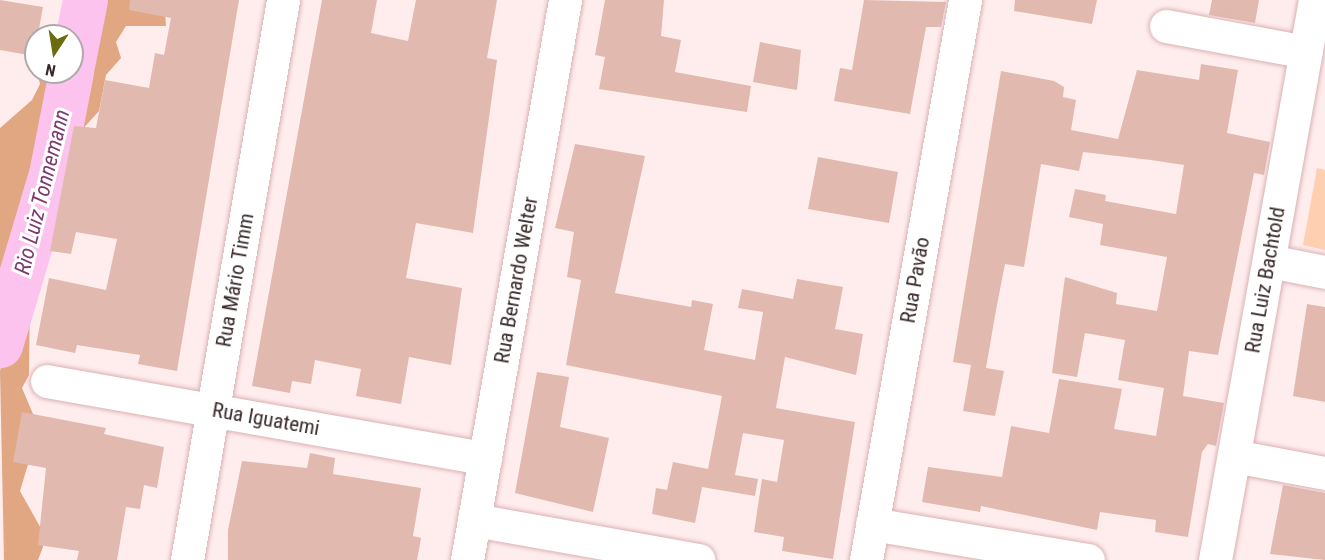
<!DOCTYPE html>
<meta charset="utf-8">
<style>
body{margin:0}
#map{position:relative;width:1325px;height:560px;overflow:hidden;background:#ffedee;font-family:"Roboto Condensed",sans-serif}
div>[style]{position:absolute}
.green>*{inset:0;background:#ffcfb2}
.forest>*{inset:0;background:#e1a782}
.river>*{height:45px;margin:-22.5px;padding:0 22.5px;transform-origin:22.5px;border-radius:22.5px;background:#fcc3ee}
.building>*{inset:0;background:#e1b9af}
.roads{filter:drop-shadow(0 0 2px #dbb1b3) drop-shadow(0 0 2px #dbb1b3)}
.minor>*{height:33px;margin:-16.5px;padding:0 16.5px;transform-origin:16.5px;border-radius:16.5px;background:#fff}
span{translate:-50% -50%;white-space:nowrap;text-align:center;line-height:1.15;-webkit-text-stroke:6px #fff;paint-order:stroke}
.street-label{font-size:21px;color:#39292a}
.water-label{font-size:22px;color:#7d3b71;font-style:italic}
.north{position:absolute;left:24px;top:24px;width:60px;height:60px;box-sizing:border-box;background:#fff;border:2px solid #b0a9aa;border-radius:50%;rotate:192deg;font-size:16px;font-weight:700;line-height:24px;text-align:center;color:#39292a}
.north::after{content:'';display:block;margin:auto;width:21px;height:27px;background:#696c0f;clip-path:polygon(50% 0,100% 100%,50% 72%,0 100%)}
</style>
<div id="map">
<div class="green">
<div style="clip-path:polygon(1317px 168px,1325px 170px,1325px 250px,1303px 245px)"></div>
</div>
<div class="forest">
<div style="clip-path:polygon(68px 0,84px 0,71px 36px,58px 36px)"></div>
<div style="clip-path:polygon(87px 0,151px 0,165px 13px,166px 26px,126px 26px,116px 42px,121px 58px,106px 75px,99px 111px,80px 132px,53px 246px,37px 259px,30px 290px,29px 375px,22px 388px,39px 428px,20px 491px,43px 532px,43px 547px,38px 560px,4px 560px,0 371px,16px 298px,0 330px,0 128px,32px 100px,40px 84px,37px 72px,66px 72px,45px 199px)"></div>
</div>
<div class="river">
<div style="left:72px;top:65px;width:66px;rotate:-78.7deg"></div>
<div style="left:0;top:345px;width:178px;rotate:-73.4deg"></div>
<div style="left:51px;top:174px;width:104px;rotate:-78.9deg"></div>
</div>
<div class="building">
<div style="clip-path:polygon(0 0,43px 7px,34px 56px,0 50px)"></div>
<div style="clip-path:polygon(130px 0,239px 0,177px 371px,138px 364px,140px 355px,77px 345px,75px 353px,36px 345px,49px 278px,106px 290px,117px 239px,76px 232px,71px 254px,50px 251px,74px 126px,96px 128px,105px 80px,149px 88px,155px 53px,164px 55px,171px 18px,129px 10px)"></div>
<div style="clip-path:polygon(322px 0,377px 0,371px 33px,408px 41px,416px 0,497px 0,487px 58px,497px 60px,473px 233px,416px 223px,406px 278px,462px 288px,451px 365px,409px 357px,401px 404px,356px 396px,361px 369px,315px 360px,311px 384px,292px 381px,290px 393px,252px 386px)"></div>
<div style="clip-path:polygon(605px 0,664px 0,661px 36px,681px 40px,675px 72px,751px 86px,747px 112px,599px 89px,605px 57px,595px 55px)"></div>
<div style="clip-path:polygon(864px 0,946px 2px,941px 27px,926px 27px,910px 114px,834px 101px,840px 68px,852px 70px)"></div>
<div style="clip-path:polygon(1015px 0,1097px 0,1092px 24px,1014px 11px)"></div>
<div style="clip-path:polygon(1212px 0,1259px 0,1255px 23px,1209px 15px)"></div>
<div style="clip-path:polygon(760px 42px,801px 50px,797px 90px,753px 82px)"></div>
<div style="clip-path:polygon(1201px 64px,1238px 70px,1227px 133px,1270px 142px,1264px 175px,1254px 173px,1218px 355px,1189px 351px,1183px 396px,1224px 403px,1216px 446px,1208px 444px,1202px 452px,1188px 537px,1155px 532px,1156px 520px,1100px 512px,1097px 530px,981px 506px,980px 512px,922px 502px,928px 467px,1002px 477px,1011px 426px,1049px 433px,1059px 379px,1122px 389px,1114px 429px,1156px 436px,1164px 388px,1118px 380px,1125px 340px,1085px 333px,1077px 377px,1052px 373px,1065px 277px,1117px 293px,1116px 304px,1157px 311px,1167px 257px,1100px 245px,1103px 224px,1069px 217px,1075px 189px,1106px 195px,1105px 201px,1176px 214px,1184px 165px,1151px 160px,1083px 152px,1079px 171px,1041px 164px,1024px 267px,1005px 264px,996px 310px,986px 368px,1004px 371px,995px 416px,963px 411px,971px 365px,953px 362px,1001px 71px,1054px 81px,1064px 87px,1063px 97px,1076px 100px,1071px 130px,1118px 139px,1137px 70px,1199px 80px)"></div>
<div style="clip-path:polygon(575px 144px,645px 156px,615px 293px,691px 307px,692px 300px,713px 304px,704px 350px,755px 360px,763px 312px,738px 308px,742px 289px,793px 299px,797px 279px,843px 287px,835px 329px,863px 334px,856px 375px,785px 357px,776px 408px,855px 422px,833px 559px,782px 551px,784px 537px,754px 532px,762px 479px,777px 482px,784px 440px,743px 433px,735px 475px,758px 479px,755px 496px,702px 487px,695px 523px,652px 514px,656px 488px,667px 490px,673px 462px,708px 469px,722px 396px,566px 365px,581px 280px,567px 277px,574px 232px,555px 228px)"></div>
<div style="clip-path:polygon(818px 157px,898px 172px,889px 223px,808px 209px)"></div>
<div style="clip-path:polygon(1307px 304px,1325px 307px,1325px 402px,1293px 396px)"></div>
<div style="clip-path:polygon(537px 372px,569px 377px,560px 427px,609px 438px,593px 512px,515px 493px)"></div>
<div style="clip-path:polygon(22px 412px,106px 428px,104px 434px,164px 447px,157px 488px,144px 485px,140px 509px,126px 507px,117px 560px,77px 560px,79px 551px,38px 545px,46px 468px,13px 462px)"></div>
<div style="clip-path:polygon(310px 453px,335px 458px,333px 474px,421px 488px,413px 536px,421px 538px,417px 560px,228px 560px,228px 530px,242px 461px,307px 468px)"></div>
<div style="clip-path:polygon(1283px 485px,1325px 493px,1325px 560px,1270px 554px)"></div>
</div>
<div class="roads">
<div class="minor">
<div style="left:1166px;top:26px;width:142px;rotate:10.5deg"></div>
<div style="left:1269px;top:261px;width:57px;rotate:11.1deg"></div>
<div style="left:47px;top:381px;width:445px;rotate:10deg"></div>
<div style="left:1234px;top:456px;width:93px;rotate:10.6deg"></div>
<div style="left:474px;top:520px;width:228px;rotate:10.1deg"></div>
<div style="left:872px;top:524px;width:219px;rotate:9.5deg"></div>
<div style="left:187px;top:560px;width:568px;rotate:-80.27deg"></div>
<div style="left:467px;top:560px;width:569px;rotate:-80.07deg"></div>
<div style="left:866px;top:560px;width:569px;rotate:-79.97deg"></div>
<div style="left:1215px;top:560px;width:569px;rotate:-79.88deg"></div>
</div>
</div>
<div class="street-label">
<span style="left:235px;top:280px;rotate:-80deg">Rua Mário Timm</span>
<span style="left:516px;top:280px;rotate:-80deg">Rua Bernardo Welter</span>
<span style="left:915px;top:280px;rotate:-80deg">Rua Pavão</span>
<span style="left:1265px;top:280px;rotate:-80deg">Rua Luiz Bachtold</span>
<span style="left:266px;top:419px;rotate:10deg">Rua Iguatemi</span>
</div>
<div class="water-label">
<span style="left:42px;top:192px;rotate:-76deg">Rio Luiz Tonnemann</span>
</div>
<div class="north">N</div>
</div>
